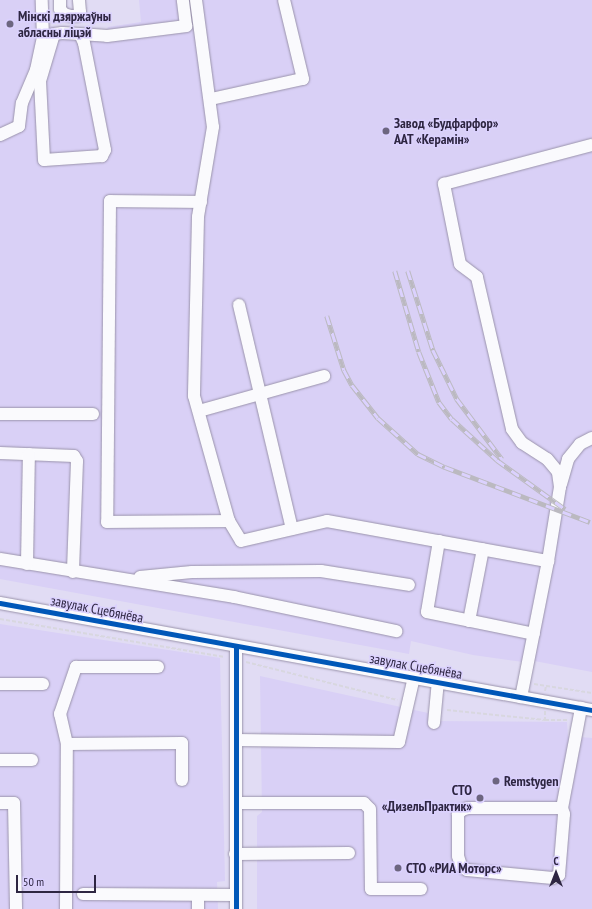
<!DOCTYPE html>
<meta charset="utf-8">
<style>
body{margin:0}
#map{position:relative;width:592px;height:909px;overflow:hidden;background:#e1dcf4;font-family:"PT Sans Narrow",sans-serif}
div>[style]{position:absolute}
.built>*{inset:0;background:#d9d0f6}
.path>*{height:2px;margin-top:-1px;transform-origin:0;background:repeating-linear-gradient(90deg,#d8d7df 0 4px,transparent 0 6px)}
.roads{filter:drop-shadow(0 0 1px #9a93ab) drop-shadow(0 0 1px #9a93ab)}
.minor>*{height:12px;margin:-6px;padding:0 6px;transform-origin:6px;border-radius:6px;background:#fafafd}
.rail>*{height:4.5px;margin-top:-2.25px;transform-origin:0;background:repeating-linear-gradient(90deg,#dbd1fe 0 9px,#bbb9c0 0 18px);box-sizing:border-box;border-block:1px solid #bbb9c0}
.cycleway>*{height:5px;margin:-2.5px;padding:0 2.5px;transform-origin:2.5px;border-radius:2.5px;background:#0057b8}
.dots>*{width:11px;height:11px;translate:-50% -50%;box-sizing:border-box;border:2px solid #dbd1fe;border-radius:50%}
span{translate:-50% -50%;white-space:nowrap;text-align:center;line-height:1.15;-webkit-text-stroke:3px #dbd1fe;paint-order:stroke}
.poi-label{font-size:14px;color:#2e2642;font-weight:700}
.left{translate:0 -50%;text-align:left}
.right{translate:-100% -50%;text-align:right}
.street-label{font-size:14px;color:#2e2642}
.north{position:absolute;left:536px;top:853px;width:40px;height:40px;-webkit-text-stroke:3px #dbd1fe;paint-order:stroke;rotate:0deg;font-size:11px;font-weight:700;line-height:16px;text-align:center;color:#2e2642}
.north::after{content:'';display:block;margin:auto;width:14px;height:18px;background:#2e2642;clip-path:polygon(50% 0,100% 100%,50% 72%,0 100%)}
.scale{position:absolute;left:16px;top:875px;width:80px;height:18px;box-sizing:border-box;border:2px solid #2e2642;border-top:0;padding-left:5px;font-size:12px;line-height:14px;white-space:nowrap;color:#2e2642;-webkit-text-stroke:3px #dbd1fe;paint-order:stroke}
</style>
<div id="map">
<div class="built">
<div style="clip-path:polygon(0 0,38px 0,47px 41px,51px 26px,57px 29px,107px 30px,108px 27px,141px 22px,139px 0,592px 0,592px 672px,524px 659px,523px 662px,473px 655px,411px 641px,409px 654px,0 579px)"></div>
<div style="clip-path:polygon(0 624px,220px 658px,225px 881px,217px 882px,218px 909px,0 909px)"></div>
<div style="clip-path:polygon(260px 676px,428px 713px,428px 721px,567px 722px,568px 736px,592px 738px,592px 909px,257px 909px,257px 816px,262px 812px)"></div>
</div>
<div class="path">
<div style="left:0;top:619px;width:228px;rotate:9.6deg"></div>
<div style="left:246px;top:662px;width:156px;rotate:14.1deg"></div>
<div style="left:534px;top:684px;width:59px;rotate:8.8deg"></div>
<div style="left:545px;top:691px;width:5px;rotate:-79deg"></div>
<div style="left:447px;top:710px;width:99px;rotate:5.8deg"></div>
<div style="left:545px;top:711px;width:9px;rotate:90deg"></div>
<div style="left:545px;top:720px;width:23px"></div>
</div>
<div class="roads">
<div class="minor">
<div style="left:60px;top:0;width:9px;rotate:90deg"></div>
<div style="left:60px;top:9px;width:6px;rotate:51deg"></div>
<div style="left:64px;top:14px;width:7px;rotate:16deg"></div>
<div style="left:71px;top:16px;width:6px"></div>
<div style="left:77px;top:16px;width:5px;rotate:-53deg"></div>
<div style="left:80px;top:12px;width:12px;rotate:-95deg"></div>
<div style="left:196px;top:0;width:128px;rotate:82.4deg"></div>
<div style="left:213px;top:127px;width:91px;rotate:99.5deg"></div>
<div style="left:198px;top:217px;width:179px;rotate:91.3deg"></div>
<div style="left:194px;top:396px;width:130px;rotate:74.4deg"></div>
<div style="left:229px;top:521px;width:23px;rotate:59deg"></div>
<div style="left:241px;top:541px;width:88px;rotate:-13.1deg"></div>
<div style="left:327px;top:521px;width:225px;rotate:10.3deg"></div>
<div style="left:548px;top:561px;width:139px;rotate:101.2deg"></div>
<div style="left:62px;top:33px;width:18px;rotate:3deg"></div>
<div style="left:80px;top:34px;width:10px;rotate:66deg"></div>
<div style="left:84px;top:43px;width:109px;rotate:78.9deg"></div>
<div style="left:105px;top:150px;width:7px;rotate:117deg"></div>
<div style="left:102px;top:156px;width:58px;rotate:176.1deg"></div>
<div style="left:44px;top:160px;width:79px;rotate:-92.9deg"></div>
<div style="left:40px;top:81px;width:49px;rotate:-73.4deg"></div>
<div style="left:54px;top:34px;width:8px;rotate:-7deg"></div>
<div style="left:80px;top:34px;width:27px;rotate:4deg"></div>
<div style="left:107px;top:36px;width:80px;rotate:-7.2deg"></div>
<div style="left:186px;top:26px;width:26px;rotate:-97deg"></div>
<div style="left:211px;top:99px;width:94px;rotate:-12.3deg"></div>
<div style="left:303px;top:79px;width:81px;rotate:-103.5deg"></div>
<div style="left:0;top:135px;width:21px;rotate:-25deg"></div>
<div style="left:19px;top:126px;width:23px;rotate:-83deg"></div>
<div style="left:22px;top:103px;width:36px;rotate:-67deg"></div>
<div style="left:36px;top:70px;width:33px;rotate:-78deg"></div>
<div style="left:43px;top:38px;width:38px;rotate:-92deg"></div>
<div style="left:201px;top:202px;width:91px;rotate:-179.4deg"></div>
<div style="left:110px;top:201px;width:321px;rotate:90.5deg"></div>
<div style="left:107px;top:522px;width:122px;rotate:-0.5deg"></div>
<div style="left:239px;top:305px;width:230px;rotate:76.7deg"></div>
<div style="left:199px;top:411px;width:130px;rotate:-15.6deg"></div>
<div style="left:0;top:414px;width:93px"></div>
<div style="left:0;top:453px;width:74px;rotate:2.3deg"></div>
<div style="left:74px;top:456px;width:6px;rotate:59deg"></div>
<div style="left:77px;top:461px;width:111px;rotate:92.1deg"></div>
<div style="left:561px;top:484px;width:26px;rotate:-74deg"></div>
<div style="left:568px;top:459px;width:19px;rotate:-51deg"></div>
<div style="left:580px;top:444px;width:13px;rotate:-27deg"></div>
<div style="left:439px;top:541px;width:72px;rotate:99.6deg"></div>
<div style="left:427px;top:612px;width:109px;rotate:11.6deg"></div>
<div style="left:0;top:559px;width:237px;rotate:9.2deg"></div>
<div style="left:234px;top:597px;width:166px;rotate:11.9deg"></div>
<div style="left:548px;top:561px;width:75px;rotate:-80.8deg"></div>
<div style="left:560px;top:487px;width:15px;rotate:-98deg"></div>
<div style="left:558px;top:472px;width:17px;rotate:-130deg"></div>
<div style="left:547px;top:459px;width:30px;rotate:-147deg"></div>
<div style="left:522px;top:443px;width:17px;rotate:-126deg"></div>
<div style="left:512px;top:429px;width:156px;rotate:-103deg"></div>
<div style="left:477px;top:277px;width:21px;rotate:-143deg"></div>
<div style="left:460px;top:264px;width:82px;rotate:-101.3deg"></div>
<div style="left:444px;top:184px;width:153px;rotate:-14.8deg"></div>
<div style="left:27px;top:564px;width:110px;rotate:-89deg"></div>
<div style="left:140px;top:577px;width:52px;rotate:-5.5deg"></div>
<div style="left:192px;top:572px;width:129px;rotate:-0.4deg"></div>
<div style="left:321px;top:571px;width:89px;rotate:9deg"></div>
<div style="left:0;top:603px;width:602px;rotate:10.25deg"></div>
<div style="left:469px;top:621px;width:73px;rotate:-79deg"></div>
<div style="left:236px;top:648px;width:261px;rotate:90deg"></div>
<div style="left:0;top:684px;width:43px"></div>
<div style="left:434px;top:723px;width:42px;rotate:-84.6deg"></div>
<div style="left:236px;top:740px;width:163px;rotate:0.7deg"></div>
<div style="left:399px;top:742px;width:67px;rotate:-77deg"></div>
<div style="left:67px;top:744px;width:31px;rotate:-103deg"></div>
<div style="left:60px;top:714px;width:50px;rotate:-71.2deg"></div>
<div style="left:76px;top:667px;width:82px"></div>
<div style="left:0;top:760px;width:32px"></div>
<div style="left:0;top:803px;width:14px"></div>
<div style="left:14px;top:803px;width:106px;rotate:88.9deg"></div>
<div style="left:237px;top:803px;width:127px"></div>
<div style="left:364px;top:803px;width:8px;rotate:45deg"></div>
<div style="left:370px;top:809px;width:80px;rotate:89.3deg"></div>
<div style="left:371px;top:889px;width:50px"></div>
<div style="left:562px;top:808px;width:94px;rotate:180deg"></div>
<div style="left:468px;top:808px;width:6px;rotate:162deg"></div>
<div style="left:462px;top:810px;width:6px;rotate:135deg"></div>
<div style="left:458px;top:814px;width:42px;rotate:90deg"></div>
<div style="left:458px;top:856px;width:10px;rotate:73deg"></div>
<div style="left:461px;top:866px;width:7px;rotate:34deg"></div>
<div style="left:467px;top:870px;width:86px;rotate:5.3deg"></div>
<div style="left:553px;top:878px;width:7px;rotate:-27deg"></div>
<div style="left:559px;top:875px;width:61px;rotate:-85.3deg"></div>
<div style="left:564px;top:814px;width:6px;rotate:-108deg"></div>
<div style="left:562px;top:808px;width:102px;rotate:-79.2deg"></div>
<div style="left:235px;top:854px;width:114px;rotate:-0.5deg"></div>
<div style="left:83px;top:894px;width:153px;rotate:0.4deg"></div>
<div style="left:198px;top:895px;width:14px;rotate:90deg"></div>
<div style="left:66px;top:909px;width:165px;rotate:-89.7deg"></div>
<div style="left:67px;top:744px;width:115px;rotate:-0.5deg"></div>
<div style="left:182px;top:743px;width:37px;rotate:90deg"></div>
</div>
</div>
<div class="rail">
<div style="left:395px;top:271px;width:84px;rotate:73.5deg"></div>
<div style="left:419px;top:352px;width:54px;rotate:68.2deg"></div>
<div style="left:439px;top:402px;width:21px;rotate:53deg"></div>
<div style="left:452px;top:419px;width:61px;rotate:42.3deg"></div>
<div style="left:497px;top:460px;width:84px;rotate:35.8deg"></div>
<div style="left:408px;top:271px;width:83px;rotate:72.4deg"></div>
<div style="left:433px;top:350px;width:55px;rotate:63.9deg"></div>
<div style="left:457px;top:399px;width:75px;rotate:53.1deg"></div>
<div style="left:327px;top:316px;width:57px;rotate:72.5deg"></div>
<div style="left:344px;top:370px;width:17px;rotate:62deg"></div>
<div style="left:352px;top:385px;width:42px;rotate:51.8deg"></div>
<div style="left:378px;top:418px;width:54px;rotate:42deg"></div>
<div style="left:418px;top:454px;width:30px;rotate:26deg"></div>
<div style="left:445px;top:467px;width:155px;rotate:20.8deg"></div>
</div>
<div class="cycleway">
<div style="left:0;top:603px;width:602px;rotate:10.25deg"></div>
<div style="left:236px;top:648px;width:261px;rotate:90deg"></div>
</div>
<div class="dots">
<div style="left:10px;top:24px;background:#6d6680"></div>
<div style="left:386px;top:131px;background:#6d6680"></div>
<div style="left:496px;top:781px;background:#6d6680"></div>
<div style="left:480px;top:798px;background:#6d6680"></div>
<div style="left:398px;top:868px;background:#6d6680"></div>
</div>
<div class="poi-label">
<span class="left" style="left:18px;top:24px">Мінскі дзяржаўны<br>абласны ліцэй</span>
<span class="left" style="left:394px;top:131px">Завод «Будфарфор»<br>ААТ «Керамін»</span>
<span class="left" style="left:504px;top:781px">Remstygen</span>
<span class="right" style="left:472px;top:798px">СТО<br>«ДизельПрактик»</span>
<span class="left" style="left:406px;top:868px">СТО «РИА Моторс»</span>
</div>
<div class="street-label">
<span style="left:97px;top:609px;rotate:11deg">завулак Сцебянёва</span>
<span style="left:416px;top:666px;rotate:10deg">завулак Сцебянёва</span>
</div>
<div class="north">С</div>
<div class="scale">50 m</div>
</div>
